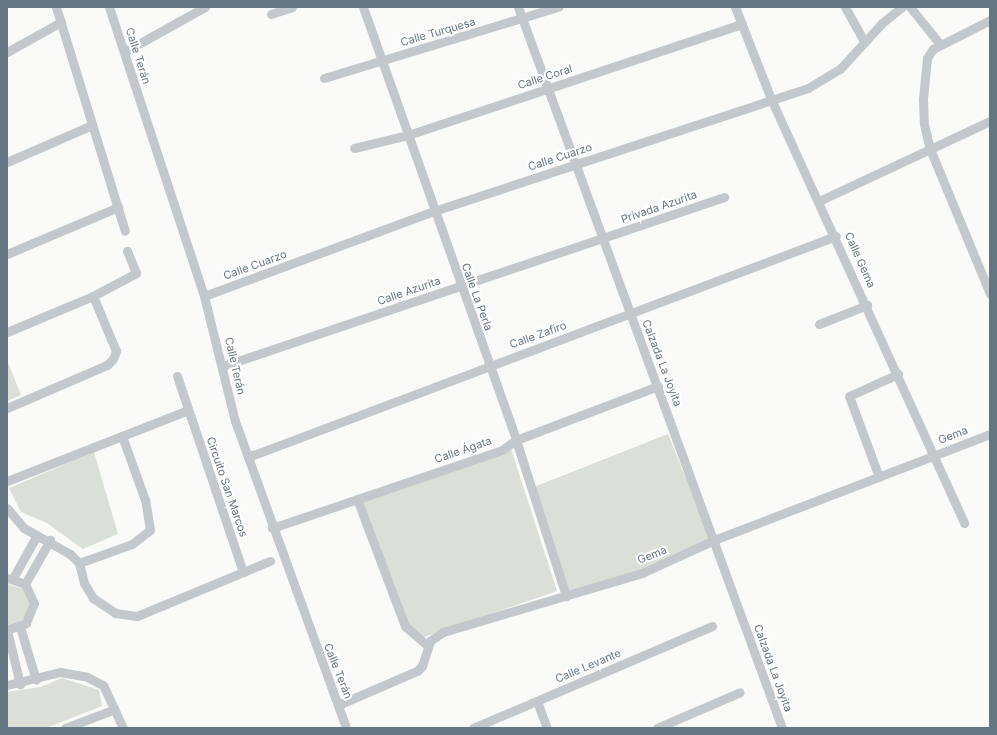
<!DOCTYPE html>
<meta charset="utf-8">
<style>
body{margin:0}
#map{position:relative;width:997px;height:735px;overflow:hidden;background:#fafaf8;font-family:Inter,sans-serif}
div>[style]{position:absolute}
.green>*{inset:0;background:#dadfd7}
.street>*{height:9px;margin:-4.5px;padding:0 4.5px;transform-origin:4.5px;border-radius:4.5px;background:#c3c8cc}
span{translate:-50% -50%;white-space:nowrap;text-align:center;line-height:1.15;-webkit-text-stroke:4px #fff;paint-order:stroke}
.street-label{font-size:11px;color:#657683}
.frame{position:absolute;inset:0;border:8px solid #657683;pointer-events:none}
</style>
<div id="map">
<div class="green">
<div style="clip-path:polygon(7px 360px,21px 395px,7px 401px)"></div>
<div style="clip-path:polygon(668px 434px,710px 538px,640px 571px,569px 592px,534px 487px)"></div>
<div style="clip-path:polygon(511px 449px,557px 591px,424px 637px,413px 630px,405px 619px,361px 502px)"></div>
<div style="clip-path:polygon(94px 452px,118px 534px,83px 549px,47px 523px,21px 512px,9px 488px)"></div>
<div style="clip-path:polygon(7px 584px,23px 589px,30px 604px,25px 619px,7px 626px)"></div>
<div style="clip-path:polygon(62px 678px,99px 690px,102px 706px,46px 728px,7px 728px,7px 692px,41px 687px)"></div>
</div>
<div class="street">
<div style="left:56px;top:7px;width:234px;rotate:72.9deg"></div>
<div style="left:109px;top:7px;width:304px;rotate:71.8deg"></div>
<div style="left:204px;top:296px;width:129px;rotate:76.1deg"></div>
<div style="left:235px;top:421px;width:326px;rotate:70.1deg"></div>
<div style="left:363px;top:7px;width:459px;rotate:70.5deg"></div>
<div style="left:516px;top:440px;width:164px;rotate:72.2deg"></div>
<div style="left:518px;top:7px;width:768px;rotate:69.89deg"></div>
<div style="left:735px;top:7px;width:99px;rotate:68.6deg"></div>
<div style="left:771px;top:99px;width:466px;rotate:65.5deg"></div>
<div style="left:845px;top:7px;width:39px;rotate:61deg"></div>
<div style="left:910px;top:7px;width:48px;rotate:51deg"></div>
<div style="left:271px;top:14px;width:22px;rotate:-18deg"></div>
<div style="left:990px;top:20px;width:64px;rotate:153deg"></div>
<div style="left:933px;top:49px;width:11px;rotate:124deg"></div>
<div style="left:927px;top:58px;width:41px;rotate:95.6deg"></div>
<div style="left:923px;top:99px;width:25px;rotate:88deg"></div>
<div style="left:924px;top:124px;width:26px;rotate:77deg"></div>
<div style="left:930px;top:149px;width:157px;rotate:67.5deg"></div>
<div style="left:7px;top:52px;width:62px;rotate:-29.1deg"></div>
<div style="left:124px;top:52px;width:93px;rotate:-29.1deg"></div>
<div style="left:324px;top:78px;width:245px;rotate:-16.9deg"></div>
<div style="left:354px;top:148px;width:56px;rotate:-13.5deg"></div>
<div style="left:408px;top:135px;width:352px;rotate:-18.4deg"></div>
<div style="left:7px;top:162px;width:93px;rotate:-23.5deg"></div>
<div style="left:819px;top:201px;width:189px;rotate:-25.1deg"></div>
<div style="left:7px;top:254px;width:121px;rotate:-22.9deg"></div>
<div style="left:204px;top:296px;width:245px;rotate:-20.3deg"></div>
<div style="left:434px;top:211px;width:394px;rotate:-18.2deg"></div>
<div style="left:808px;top:88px;width:37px;rotate:-31deg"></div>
<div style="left:840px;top:69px;width:62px;rotate:-47.6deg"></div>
<div style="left:882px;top:23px;width:26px;rotate:-39deg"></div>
<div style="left:819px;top:324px;width:52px;rotate:-21.6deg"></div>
<div style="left:7px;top:332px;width:93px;rotate:-22.7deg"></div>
<div style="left:93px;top:296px;width:49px;rotate:-28.1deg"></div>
<div style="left:136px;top:273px;width:24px;rotate:-112deg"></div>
<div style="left:223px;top:366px;width:529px;rotate:-18.64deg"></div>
<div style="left:177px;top:376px;width:207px;rotate:71.4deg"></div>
<div style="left:7px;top:408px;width:109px;rotate:-23.3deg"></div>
<div style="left:107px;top:365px;width:8px;rotate:-45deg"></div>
<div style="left:113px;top:359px;width:9px;rotate:-69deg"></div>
<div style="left:116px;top:351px;width:60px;rotate:-112.7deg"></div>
<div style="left:248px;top:457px;width:628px;rotate:-20.6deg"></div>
<div style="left:879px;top:477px;width:86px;rotate:-110.3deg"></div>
<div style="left:849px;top:396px;width:54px;rotate:-24.2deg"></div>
<div style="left:7px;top:481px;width:194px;rotate:-21.4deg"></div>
<div style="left:357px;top:499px;width:136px;rotate:69.3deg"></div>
<div style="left:405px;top:626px;width:29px;rotate:41deg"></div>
<div style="left:7px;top:508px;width:26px;rotate:50deg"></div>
<div style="left:24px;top:528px;width:53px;rotate:29.5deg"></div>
<div style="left:70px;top:554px;width:13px;rotate:45deg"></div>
<div style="left:79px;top:563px;width:21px;rotate:76deg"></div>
<div style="left:84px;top:583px;width:17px;rotate:59deg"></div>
<div style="left:93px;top:598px;width:27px;rotate:34deg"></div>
<div style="left:115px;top:613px;width:22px;rotate:8deg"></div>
<div style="left:137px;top:616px;width:144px;rotate:-22.5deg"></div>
<div style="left:272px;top:528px;width:243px;rotate:-18.7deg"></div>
<div style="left:502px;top:450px;width:17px;rotate:-36deg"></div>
<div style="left:516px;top:440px;width:152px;rotate:-20.8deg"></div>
<div style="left:79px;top:563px;width:56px;rotate:-19.7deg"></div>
<div style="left:132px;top:544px;width:23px;rotate:-38deg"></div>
<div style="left:150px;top:530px;width:30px;rotate:-99deg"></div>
<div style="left:145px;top:500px;width:68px;rotate:-109.8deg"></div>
<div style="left:7px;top:578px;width:19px;rotate:18deg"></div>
<div style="left:25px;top:584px;width:21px;rotate:65deg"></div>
<div style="left:34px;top:603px;width:22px;rotate:112deg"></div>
<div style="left:26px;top:623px;width:20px;rotate:160deg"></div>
<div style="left:13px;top:578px;width:49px;rotate:-60.8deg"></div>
<div style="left:25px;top:584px;width:51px;rotate:-60.4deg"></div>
<div style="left:20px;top:627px;width:55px;rotate:73.2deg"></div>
<div style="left:7px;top:630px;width:56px;rotate:76.5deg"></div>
<div style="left:7px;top:685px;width:55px;rotate:-13.8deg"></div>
<div style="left:60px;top:672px;width:27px;rotate:10deg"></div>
<div style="left:87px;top:677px;width:18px;rotate:27deg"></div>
<div style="left:103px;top:685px;width:47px;rotate:65.1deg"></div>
<div style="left:537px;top:701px;width:29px;rotate:70deg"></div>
<div style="left:338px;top:705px;width:86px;rotate:-23.3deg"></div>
<div style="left:417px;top:671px;width:7px;rotate:-45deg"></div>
<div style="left:422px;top:666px;width:26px;rotate:-72deg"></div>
<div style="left:430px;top:641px;width:16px;rotate:-35deg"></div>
<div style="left:443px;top:632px;width:208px;rotate:-16.5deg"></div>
<div style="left:642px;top:573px;width:79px;rotate:-24.6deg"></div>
<div style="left:714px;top:540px;width:296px;rotate:-21deg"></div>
<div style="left:65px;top:728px;width:53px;rotate:-20.8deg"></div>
<div style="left:473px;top:728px;width:260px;rotate:-23.1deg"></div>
<div style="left:657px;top:728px;width:90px;rotate:-23.4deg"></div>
</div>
<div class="street-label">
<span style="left:438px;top:32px;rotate:-16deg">Calle Turquesa</span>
<span style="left:138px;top:56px;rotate:72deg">Calle Terán</span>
<span style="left:545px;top:77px;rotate:-18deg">Calle Coral</span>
<span style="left:560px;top:157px;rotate:-18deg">Calle Cuarzo</span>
<span style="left:659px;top:207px;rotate:-19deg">Privada Azurita</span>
<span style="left:860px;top:260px;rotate:66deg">Calle Gema</span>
<span style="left:255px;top:265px;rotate:-20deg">Calle Cuarzo</span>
<span style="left:409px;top:291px;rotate:-19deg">Calle Azurita</span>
<span style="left:477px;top:297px;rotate:70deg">Calle La Perla</span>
<span style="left:538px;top:335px;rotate:-20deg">Calle Zafiro</span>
<span style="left:662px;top:363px;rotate:69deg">Calzada La Joyita</span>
<span style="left:235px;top:366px;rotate:77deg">Calle Terán</span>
<span style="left:953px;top:435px;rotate:-21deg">Gema</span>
<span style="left:463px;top:450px;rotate:-19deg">Calle Ágata</span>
<span style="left:227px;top:487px;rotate:71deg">Circuito San Marcos</span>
<span style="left:652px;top:555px;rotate:-22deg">Gema</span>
<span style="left:588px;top:666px;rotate:-23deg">Calle Levante</span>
<span style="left:773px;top:668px;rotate:70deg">Calzada La Joyita</span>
<span style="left:338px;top:671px;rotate:68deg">Calle Terán</span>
</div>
<div class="frame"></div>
</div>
